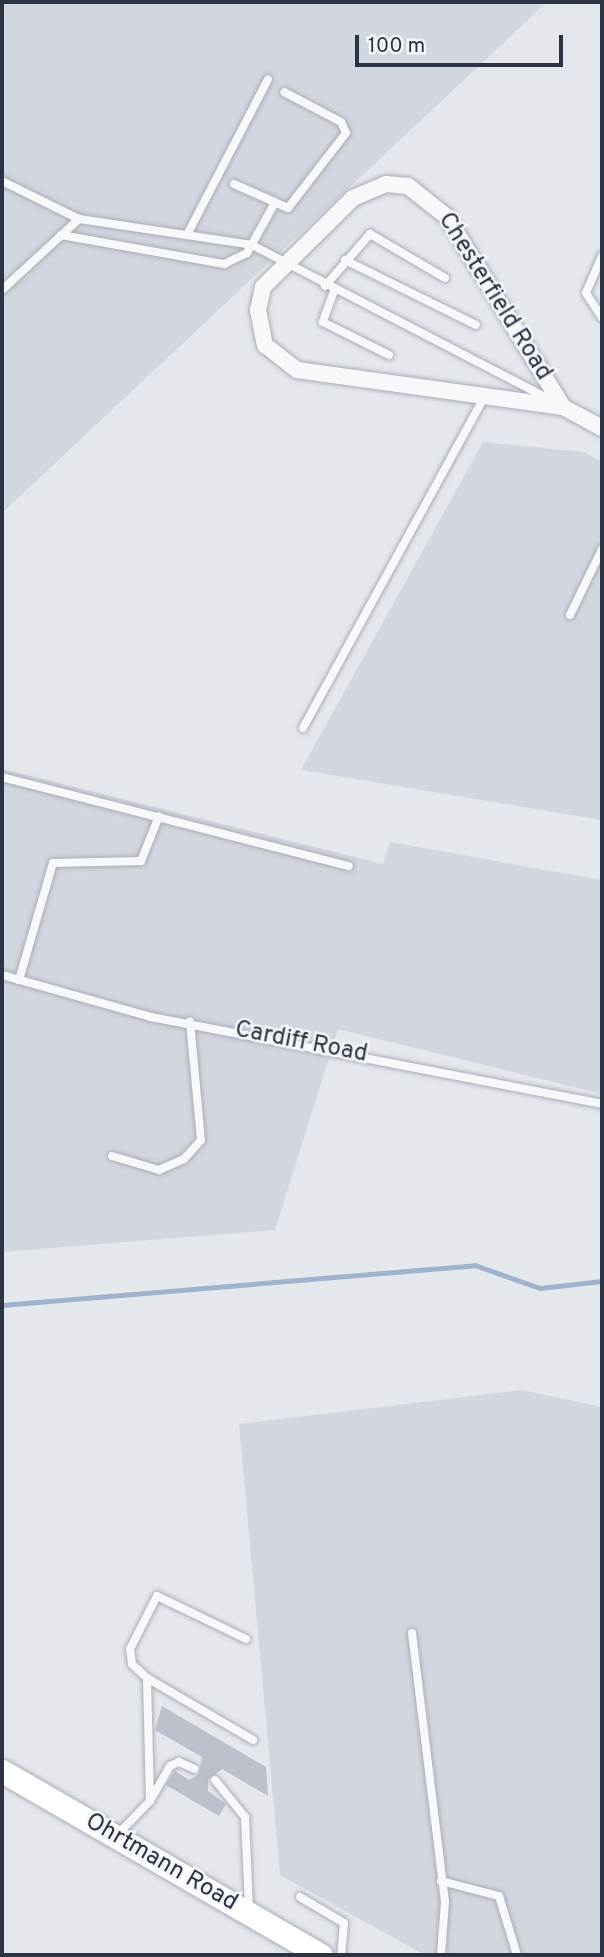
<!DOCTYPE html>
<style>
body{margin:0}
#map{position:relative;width:604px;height:1957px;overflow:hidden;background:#e4e7ec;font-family:Overpass,sans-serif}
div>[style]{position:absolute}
.built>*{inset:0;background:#d2d6de}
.stream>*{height:4.5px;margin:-2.25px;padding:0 2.25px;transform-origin:2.25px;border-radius:2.25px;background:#9fb4cc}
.building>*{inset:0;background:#bbc0ca}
.roads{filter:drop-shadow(0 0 2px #a9aeb7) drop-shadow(0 0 2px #a9aeb7)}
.lane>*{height:8px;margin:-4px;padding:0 4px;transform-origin:4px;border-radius:4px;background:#f7f8fa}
.street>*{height:16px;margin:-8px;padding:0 8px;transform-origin:8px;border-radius:8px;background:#f7f8fa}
.secondary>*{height:23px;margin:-11.5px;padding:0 11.5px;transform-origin:11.5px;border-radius:11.5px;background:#fff}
span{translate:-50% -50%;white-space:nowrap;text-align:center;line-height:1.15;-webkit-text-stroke:5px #f4f6f9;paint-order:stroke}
.street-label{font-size:24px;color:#2b3445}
.frame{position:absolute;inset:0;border:4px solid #2b3445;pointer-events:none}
.scale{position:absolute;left:355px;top:35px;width:208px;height:32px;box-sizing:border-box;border:4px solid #2b3445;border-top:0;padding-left:9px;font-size:21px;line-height:24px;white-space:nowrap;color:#2b3445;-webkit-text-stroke:5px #f4f6f9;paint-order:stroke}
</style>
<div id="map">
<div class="built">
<div style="clip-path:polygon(2px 2px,547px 2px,2px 513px)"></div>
<div style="clip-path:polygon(483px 442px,584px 452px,602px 462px,602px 820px,301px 770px)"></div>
<div style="clip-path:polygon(2px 769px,383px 864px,390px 842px,602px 880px,602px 1094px,338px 1029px,275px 1230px,2px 1252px)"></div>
<div style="clip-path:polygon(522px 1390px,602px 1407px,602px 1955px,425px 1955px,280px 1875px,239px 1424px)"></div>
</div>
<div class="stream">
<div style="left:2px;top:1305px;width:475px;rotate:-4.8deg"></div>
<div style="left:475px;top:1265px;width:69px;rotate:19.5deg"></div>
<div style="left:540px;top:1288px;width:62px;rotate:-6.4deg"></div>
</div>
<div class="building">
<div style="clip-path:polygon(162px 1706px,266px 1767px,268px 1796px,222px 1769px,208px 1780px,208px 1791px,226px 1804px,219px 1816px,166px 1785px,175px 1771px,189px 1780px,199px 1774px,202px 1757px,155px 1730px)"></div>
</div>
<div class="roads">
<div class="lane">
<div style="left:2px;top:181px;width:86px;rotate:26.3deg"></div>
<div style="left:79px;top:219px;width:175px;rotate:8.5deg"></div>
<div style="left:252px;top:245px;width:337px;rotate:27.4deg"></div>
<div style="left:234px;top:184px;width:59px;rotate:24deg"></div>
<div style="left:288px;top:208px;width:95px;rotate:-52.3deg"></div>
<div style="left:346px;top:133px;width:12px;rotate:-114deg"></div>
<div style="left:341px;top:122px;width:64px;rotate:-152.2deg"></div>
<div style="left:189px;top:231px;width:171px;rotate:-62.5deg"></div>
<div style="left:61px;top:235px;width:166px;rotate:10.1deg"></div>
<div style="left:224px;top:264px;width:25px;rotate:-26deg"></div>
<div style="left:247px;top:253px;width:54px;rotate:-61deg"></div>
<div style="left:602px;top:256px;width:40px;rotate:113.4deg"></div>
<div style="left:586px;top:293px;width:30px;rotate:57deg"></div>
<div style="left:345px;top:260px;width:146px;rotate:26.4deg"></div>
<div style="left:325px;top:286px;width:69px;rotate:-49.1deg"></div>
<div style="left:370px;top:234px;width:87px;rotate:30.4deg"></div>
<div style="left:2px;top:290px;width:105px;rotate:-42.7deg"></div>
<div style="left:334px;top:291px;width:33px;rotate:110deg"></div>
<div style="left:323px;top:322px;width:74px;rotate:26.6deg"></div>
<div style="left:570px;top:615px;width:73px;rotate:-64.1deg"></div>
<div style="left:303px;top:728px;width:379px;rotate:-61.3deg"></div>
<div style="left:2px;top:777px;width:358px;rotate:14.4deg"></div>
<div style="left:2px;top:975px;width:155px;rotate:15.7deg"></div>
<div style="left:151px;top:1017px;width:459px;rotate:10.9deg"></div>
<div style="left:19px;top:980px;width:122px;rotate:-73.8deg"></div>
<div style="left:53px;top:863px;width:88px;rotate:-1.3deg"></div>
<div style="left:141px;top:861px;width:48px;rotate:-68.2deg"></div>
<div style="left:112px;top:1156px;width:49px;rotate:16.6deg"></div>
<div style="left:159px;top:1170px;width:27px;rotate:-24deg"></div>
<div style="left:184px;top:1159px;width:25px;rotate:-48deg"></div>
<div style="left:201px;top:1140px;width:119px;rotate:-95.3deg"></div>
<div style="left:412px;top:1633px;width:271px;rotate:83deg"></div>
<div style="left:445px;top:1902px;width:53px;rotate:94.3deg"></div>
<div style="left:246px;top:1639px;width:99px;rotate:-154.2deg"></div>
<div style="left:157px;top:1596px;width:59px;rotate:117deg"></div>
<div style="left:130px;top:1649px;width:15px;rotate:82deg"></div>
<div style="left:132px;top:1664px;width:21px;rotate:43deg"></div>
<div style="left:147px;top:1678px;width:123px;rotate:30.3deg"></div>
<div style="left:147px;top:1678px;width:123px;rotate:88.6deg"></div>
<div style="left:215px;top:1780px;width:48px;rotate:51deg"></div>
<div style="left:245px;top:1817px;width:93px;rotate:87.5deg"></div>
<div style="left:118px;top:1834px;width:46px;rotate:-45.9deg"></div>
<div style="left:150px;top:1801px;width:40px;rotate:-60.3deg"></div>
<div style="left:170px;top:1766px;width:10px;rotate:-24deg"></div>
<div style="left:179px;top:1762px;width:17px;rotate:24deg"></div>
<div style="left:441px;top:1881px;width:60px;rotate:14.5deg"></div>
<div style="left:499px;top:1896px;width:62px;rotate:73deg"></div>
<div style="left:300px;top:1897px;width:51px;rotate:30.6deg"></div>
<div style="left:344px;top:1923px;width:32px;rotate:95deg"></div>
</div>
<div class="street">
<div style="left:563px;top:407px;width:223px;rotate:-121.4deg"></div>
<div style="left:447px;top:217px;width:50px;rotate:-141.5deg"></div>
<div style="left:408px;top:186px;width:22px;rotate:-175deg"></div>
<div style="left:386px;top:184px;width:36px;rotate:157deg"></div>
<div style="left:353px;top:198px;width:127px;rotate:135.3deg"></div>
<div style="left:263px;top:287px;width:24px;rotate:102deg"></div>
<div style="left:258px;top:310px;width:36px;rotate:79deg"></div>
<div style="left:265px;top:345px;width:41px;rotate:38deg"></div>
<div style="left:297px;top:370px;width:269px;rotate:7.9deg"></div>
<div style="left:563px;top:407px;width:44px;rotate:28.3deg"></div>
</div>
<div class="secondary">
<div style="left:2px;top:1771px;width:368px;rotate:30deg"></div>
</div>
</div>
<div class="street-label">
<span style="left:494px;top:297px;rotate:58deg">Chesterfield Road</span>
<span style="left:301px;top:1043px;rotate:11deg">Cardiff Road</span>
<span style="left:161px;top:1863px;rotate:30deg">Ohrtmann Road</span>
</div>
<div class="frame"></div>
<div class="scale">100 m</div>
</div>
